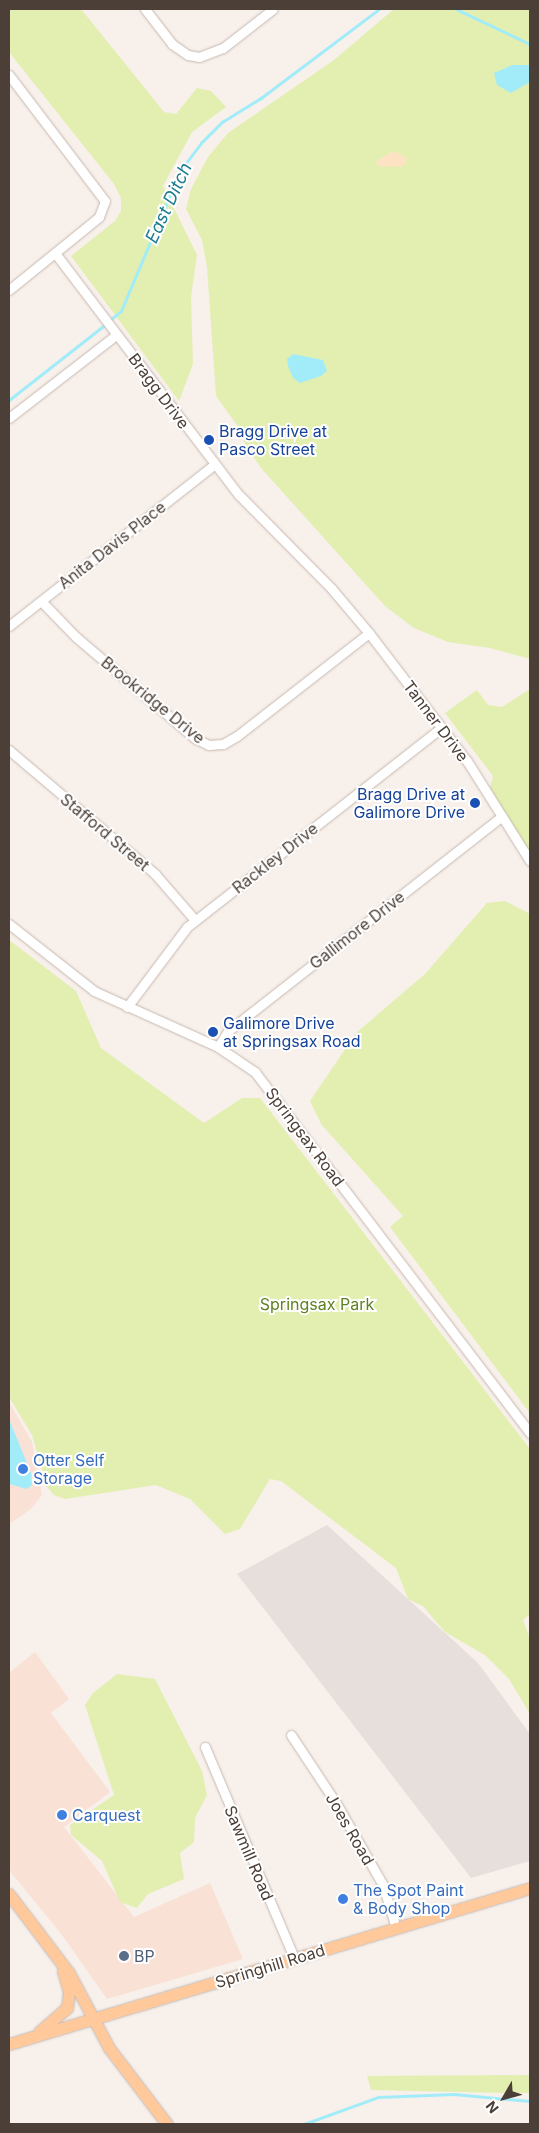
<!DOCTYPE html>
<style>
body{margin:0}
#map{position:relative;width:539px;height:2133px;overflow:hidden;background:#f7f0eb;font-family:Inter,sans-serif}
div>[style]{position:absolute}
.commercial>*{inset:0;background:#fae1d5}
.industrial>*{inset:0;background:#e7dfdc}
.green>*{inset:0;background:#e3efb0}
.sand>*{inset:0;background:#fde3c4}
.water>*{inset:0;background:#a2ecf9}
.stream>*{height:2.5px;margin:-1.25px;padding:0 1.25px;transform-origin:1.25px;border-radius:1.25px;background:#a2ecf9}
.roads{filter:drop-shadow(0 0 1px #c7b8af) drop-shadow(0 0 1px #c7b8af)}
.minor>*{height:9px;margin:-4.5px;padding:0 4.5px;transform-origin:4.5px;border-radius:4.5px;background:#fff}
.major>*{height:11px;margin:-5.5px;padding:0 5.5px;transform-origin:5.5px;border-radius:5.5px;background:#ffc99c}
.dots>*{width:14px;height:14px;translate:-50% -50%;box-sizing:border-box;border:2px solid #fff;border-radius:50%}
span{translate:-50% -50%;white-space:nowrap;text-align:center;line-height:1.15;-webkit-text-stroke:4px #fff;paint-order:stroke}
.street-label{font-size:16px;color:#4c3f37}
.transit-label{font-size:16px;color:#164399}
.left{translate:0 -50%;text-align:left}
.right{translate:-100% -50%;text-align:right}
.park-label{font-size:16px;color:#5e8121}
.shop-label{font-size:16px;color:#366cbe}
.service-label{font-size:16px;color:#4e5e75}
.water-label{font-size:18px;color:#1d7d90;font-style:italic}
.frame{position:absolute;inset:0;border:10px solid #4c3f37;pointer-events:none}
.north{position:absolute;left:479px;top:2073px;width:50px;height:50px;-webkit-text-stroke:4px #fff;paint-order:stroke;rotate:232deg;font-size:14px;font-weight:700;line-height:20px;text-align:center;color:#4c3f37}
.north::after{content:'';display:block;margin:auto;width:18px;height:22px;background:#4c3f37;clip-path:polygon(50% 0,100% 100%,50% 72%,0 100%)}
</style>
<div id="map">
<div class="commercial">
<div style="clip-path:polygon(9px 1402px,32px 1442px,42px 1495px,31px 1509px,9px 1524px)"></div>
<div style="clip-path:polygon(35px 1652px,69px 1699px,51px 1713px,110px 1792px,64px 1827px,134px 1917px,210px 1883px,243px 1959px,107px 1999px,62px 1935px,9px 1870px,9px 1673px)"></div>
</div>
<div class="industrial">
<div style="clip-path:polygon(327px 1525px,478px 1663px,530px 1734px,530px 1861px,471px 1878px,237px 1574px)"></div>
</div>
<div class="green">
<div style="clip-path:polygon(9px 9px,81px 9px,164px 112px,176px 114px,197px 88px,211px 91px,226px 107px,192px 132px,163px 186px,197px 255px,191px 297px,193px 364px,179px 401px,71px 256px,115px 221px,121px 211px,121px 198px,114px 184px,9px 52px)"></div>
<div style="clip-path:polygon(394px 9px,530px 9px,530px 659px,490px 648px,448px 642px,414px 628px,385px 606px,261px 468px,246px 446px,237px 425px,216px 396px,207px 267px,202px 240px,186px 209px,191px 189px,208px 157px,228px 133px,334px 60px)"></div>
<div style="clip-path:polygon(530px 689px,530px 854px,490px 788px,493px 776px,445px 713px,477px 690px,488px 705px,502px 707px)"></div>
<div style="clip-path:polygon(505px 901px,530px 914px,529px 1412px,390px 1227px,403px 1216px,321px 1124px,310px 1101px,356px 1033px,425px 974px,487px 903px)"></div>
<div style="clip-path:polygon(9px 940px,76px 991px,101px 1048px,204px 1123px,242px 1098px,260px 1098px,530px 1449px,530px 1614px,523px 1620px,530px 1639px,530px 1714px,509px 1679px,485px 1655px,445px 1632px,423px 1606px,408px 1599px,396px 1568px,281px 1481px,270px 1479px,240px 1529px,225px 1534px,190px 1499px,156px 1485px,65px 1499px,54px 1495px,47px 1487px,32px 1435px,9px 1397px)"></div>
<div style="clip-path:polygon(117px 1674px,155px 1679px,202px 1771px,207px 1795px,195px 1818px,194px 1842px,180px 1853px,184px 1879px,148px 1894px,137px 1908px,120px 1902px,102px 1861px,71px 1835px,70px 1825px,114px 1795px,85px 1705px,93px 1693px)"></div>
<div style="clip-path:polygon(530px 2075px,530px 2093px,506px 2093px,371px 2090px,367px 2076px)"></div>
</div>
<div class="sand">
<div style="clip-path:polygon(394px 151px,407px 158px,406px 163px,401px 167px,378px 166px,376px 161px)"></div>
</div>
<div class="water">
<div style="clip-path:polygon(512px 65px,530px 65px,530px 82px,511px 93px,497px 85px,494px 73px)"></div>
<div style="clip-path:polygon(293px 354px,323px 360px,327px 371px,321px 376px,300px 383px,293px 378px,288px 366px,287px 359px)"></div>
<div style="clip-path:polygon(9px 1419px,31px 1473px,32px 1485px,27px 1489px,9px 1484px)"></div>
</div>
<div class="stream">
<div style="left:456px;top:9px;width:82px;rotate:25.3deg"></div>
<div style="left:110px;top:320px;width:14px;rotate:-39deg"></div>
<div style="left:121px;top:311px;width:152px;rotate:-67.1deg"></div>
<div style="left:180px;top:171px;width:35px;rotate:-53deg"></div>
<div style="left:201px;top:143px;width:30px;rotate:-45deg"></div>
<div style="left:222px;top:122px;width:46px;rotate:-31.6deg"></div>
<div style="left:261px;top:98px;width:148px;rotate:-37deg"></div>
<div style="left:9px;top:400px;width:123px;rotate:-38.1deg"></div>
<div style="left:304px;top:2124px;width:79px;rotate:-20deg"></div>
<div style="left:378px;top:2097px;width:76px;rotate:-2.3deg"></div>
<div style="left:454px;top:2094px;width:76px;rotate:5.3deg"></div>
</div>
<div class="roads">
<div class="minor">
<div style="left:145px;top:9px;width:44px;rotate:52.4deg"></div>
<div style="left:172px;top:44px;width:19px;rotate:35deg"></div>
<div style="left:188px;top:55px;width:11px;rotate:10deg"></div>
<div style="left:199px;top:57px;width:26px;rotate:-21deg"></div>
<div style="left:223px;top:48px;width:63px;rotate:-38deg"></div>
<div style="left:9px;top:75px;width:158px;rotate:52.7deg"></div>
<div style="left:105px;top:201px;width:17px;rotate:111deg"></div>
<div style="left:99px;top:217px;width:116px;rotate:141deg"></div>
<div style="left:55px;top:253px;width:304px;rotate:52.8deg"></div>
<div style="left:239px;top:495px;width:131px;rotate:45.3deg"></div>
<div style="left:331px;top:588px;width:59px;rotate:49.8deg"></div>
<div style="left:369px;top:633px;width:161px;rotate:52.6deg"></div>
<div style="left:467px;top:761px;width:118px;rotate:57.8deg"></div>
<div style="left:9px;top:418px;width:135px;rotate:-37.8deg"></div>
<div style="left:41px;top:601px;width:50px;rotate:45.8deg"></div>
<div style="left:76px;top:637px;width:157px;rotate:40.4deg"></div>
<div style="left:196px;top:739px;width:14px;rotate:25deg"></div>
<div style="left:209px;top:745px;width:14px;rotate:-4deg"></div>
<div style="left:223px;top:744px;width:16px;rotate:-30deg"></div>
<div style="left:237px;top:736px;width:167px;rotate:-38deg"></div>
<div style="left:9px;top:626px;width:262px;rotate:-38.2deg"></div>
<div style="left:9px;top:750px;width:192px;rotate:40.3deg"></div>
<div style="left:155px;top:874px;width:61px;rotate:49deg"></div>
<div style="left:9px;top:924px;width:108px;rotate:38.2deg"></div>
<div style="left:94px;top:991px;width:136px;rotate:24.3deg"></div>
<div style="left:218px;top:1047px;width:45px;rotate:34deg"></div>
<div style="left:255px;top:1072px;width:454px;rotate:52.7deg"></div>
<div style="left:127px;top:1007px;width:100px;rotate:-53.1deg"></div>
<div style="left:187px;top:927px;width:323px;rotate:-38.1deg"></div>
<div style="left:218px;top:1047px;width:19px;rotate:-58deg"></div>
<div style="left:228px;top:1031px;width:348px;rotate:-38.1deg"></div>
<div style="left:291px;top:1735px;width:82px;rotate:56.5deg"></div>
<div style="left:336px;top:1803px;width:95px;rotate:60.2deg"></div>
<div style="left:383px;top:1885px;width:45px;rotate:73.2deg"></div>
<div style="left:205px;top:1747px;width:229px;rotate:67.1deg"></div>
</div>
<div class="major">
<div style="left:9px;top:1894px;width:99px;rotate:52.8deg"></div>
<div style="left:69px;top:1973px;width:85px;rotate:61.9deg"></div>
<div style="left:109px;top:2048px;width:96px;rotate:52.7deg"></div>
<div style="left:39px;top:2032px;width:37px;rotate:-41deg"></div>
<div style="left:67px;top:2008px;width:16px;rotate:-83deg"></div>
<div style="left:69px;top:1992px;width:22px;rotate:-106deg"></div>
<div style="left:9px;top:2044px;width:544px;rotate:-16.67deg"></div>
</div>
</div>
<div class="dots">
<div style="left:209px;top:440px;background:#1a4fb4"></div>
<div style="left:475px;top:803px;background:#1a4fb4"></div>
<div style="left:213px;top:1032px;background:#1a4fb4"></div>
<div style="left:23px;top:1469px;background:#3f7fe0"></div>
<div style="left:62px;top:1815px;background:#3f7fe0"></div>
<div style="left:343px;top:1899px;background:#3f7fe0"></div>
<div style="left:124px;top:1956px;background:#5c6f8a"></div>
</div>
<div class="street-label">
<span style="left:159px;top:391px;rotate:53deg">Bragg Drive</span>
<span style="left:112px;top:545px;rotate:-38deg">Anita Davis Place</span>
<span style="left:153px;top:700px;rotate:39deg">Brookridge Drive</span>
<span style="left:436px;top:721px;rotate:53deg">Tanner Drive</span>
<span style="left:105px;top:832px;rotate:40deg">Stafford Street</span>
<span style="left:275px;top:858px;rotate:-38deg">Rackley Drive</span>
<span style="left:357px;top:930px;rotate:-38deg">Gallimore Drive</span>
<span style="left:305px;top:1137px;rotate:53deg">Springsax Road</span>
<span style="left:350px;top:1829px;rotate:60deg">Joes Road</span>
<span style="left:249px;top:1853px;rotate:67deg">Sawmill Road</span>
<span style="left:270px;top:1966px;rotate:-17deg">Springhill Road</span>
</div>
<div class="transit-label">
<span class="left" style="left:219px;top:440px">Bragg Drive at<br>Pasco Street</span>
<span class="right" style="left:465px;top:803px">Bragg Drive at<br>Galimore Drive</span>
<span class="left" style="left:223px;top:1032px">Galimore Drive<br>at Springsax Road</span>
</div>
<div class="park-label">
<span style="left:317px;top:1304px">Springsax Park</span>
</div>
<div class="shop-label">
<span class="left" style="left:33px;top:1469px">Otter Self<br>Storage</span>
<span class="left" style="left:72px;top:1815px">Carquest</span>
<span class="left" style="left:353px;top:1899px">The Spot Paint<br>&amp; Body Shop</span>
</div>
<div class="service-label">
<span class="left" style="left:134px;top:1956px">BP</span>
</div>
<div class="water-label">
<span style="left:169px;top:203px;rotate:-65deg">East Ditch</span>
</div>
<div class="frame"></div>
<div class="north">N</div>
</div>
